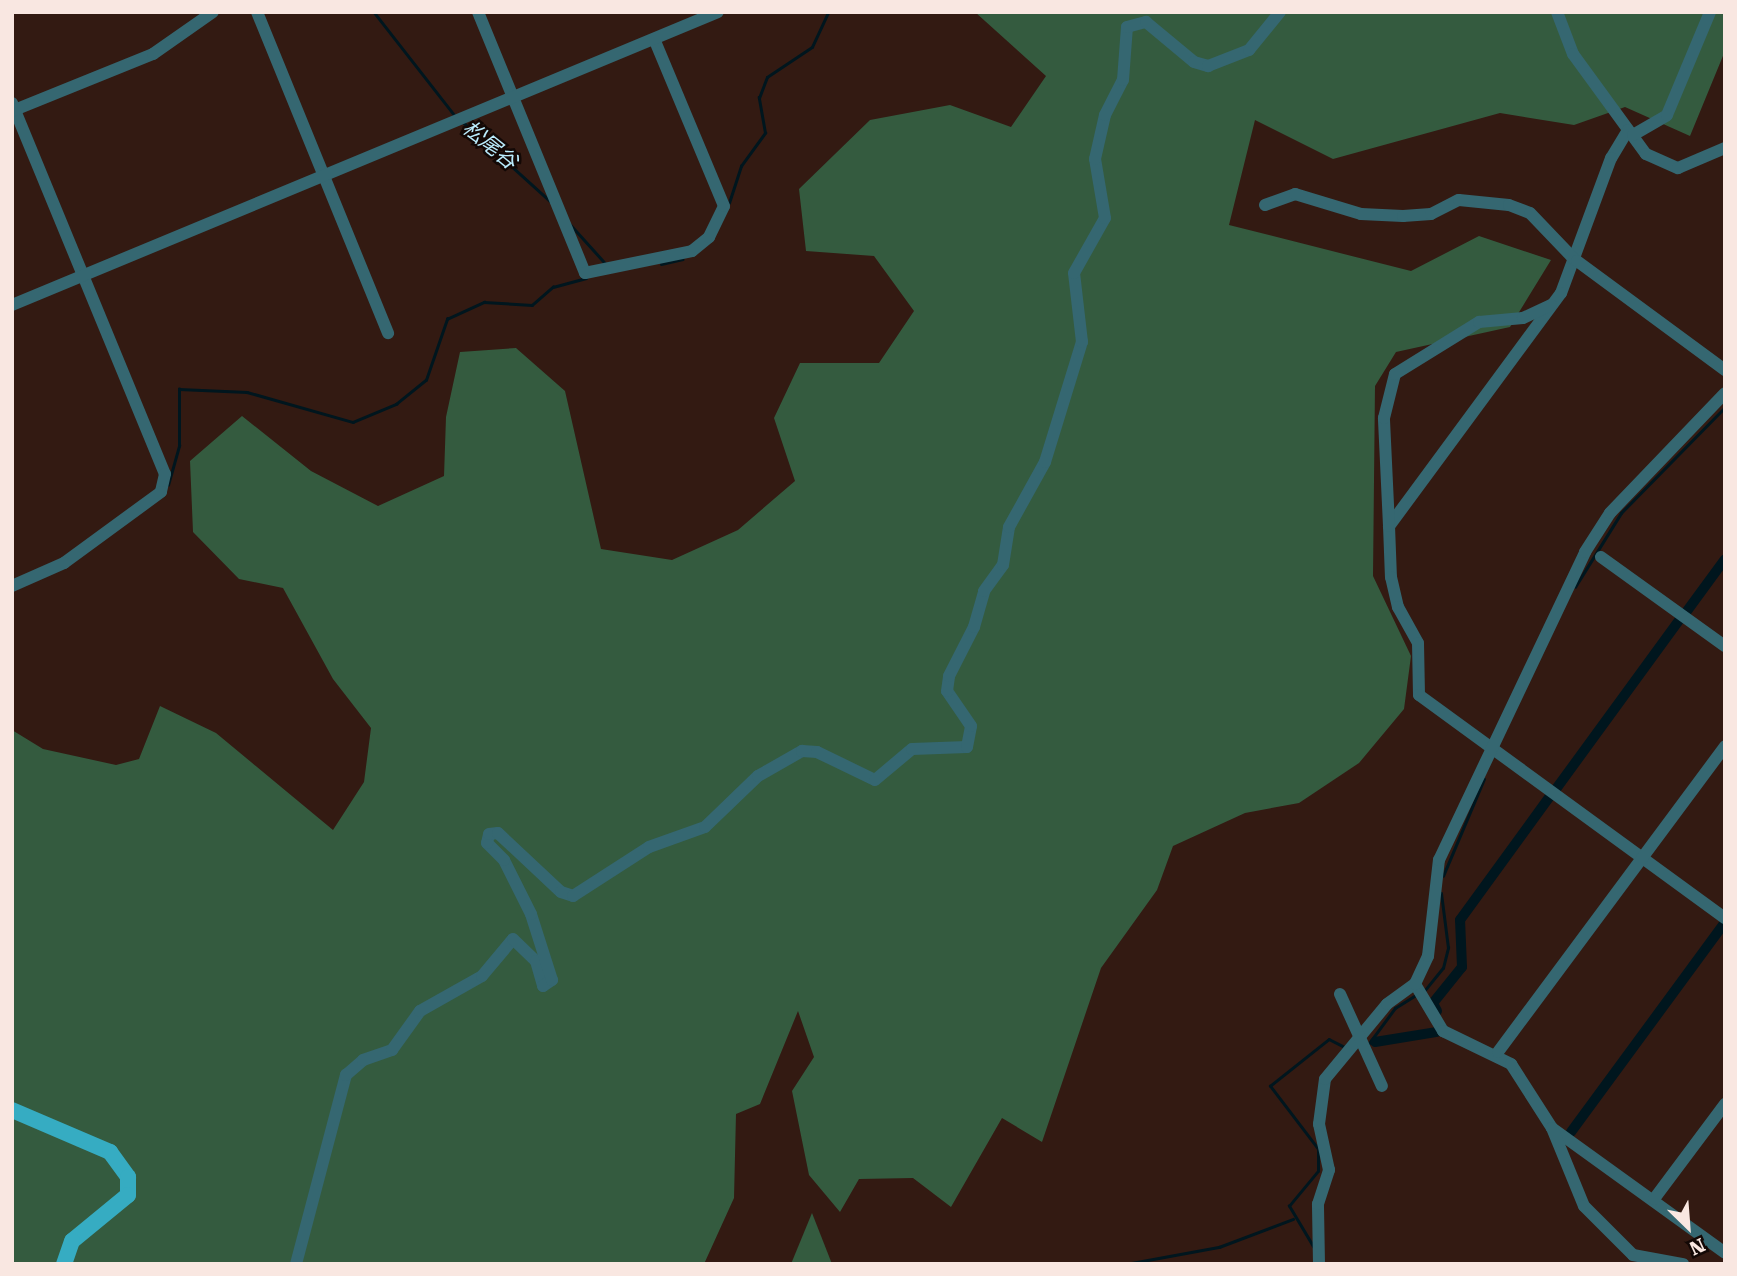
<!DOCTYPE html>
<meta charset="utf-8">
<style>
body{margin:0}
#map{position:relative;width:1737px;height:1276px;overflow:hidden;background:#331a12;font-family:"Roboto Serif","Noto Sans JP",serif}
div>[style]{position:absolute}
.forest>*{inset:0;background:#345b3f}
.stream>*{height:2.5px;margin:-1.25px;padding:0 1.25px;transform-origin:1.25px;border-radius:1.25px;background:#00161e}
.canal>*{height:10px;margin:-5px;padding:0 5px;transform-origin:5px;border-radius:5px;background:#00161e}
.minor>*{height:12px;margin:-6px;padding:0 6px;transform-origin:6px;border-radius:6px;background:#356771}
.major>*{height:16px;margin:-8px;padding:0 8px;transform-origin:8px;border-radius:8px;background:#36acc2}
.minor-bridge>*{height:12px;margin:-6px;padding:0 6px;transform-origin:6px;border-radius:6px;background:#356771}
span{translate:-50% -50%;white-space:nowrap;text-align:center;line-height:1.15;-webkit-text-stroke:5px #130805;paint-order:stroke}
.water-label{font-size:21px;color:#bbedfe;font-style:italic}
.frame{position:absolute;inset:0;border:14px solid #f9e7e1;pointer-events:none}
.north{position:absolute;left:1653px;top:1192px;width:70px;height:70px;-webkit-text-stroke:5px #130805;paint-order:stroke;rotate:155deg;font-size:19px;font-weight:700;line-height:28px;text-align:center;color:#f9e7e1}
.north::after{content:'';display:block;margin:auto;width:24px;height:32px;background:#f9e7e1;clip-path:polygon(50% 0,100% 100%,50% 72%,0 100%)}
</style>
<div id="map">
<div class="forest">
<div style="clip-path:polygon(975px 12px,1725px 12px,1725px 51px,1690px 136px,1625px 107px,1574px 125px,1500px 113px,1333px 159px,1255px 120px,1229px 225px,1411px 271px,1479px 236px,1551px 260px,1510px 327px,1396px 352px,1375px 386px,1373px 576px,1411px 656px,1404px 709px,1359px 763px,1299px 803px,1245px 813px,1173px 846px,1157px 890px,1101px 968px,1042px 1142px,1002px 1118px,951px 1207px,913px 1178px,859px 1179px,840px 1212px,809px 1175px,792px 1091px,814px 1057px,798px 1011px,760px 1104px,736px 1114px,734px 1198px,704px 1264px,12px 1264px,12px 730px,43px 749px,116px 765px,139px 759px,160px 706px,216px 733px,333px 830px,364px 782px,371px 728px,333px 679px,283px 588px,239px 579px,193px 532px,190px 461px,242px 416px,311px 471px,378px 506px,444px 476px,446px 417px,460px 352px,516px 348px,565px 391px,601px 549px,672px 560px,738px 530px,795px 481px,774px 418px,800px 363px,879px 363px,914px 311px,874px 256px,806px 251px,799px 189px,870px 120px,950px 105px,1011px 127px,1046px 76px)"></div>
<div style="clip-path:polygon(812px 1213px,832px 1264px,791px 1264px)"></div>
</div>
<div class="stream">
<div style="left:374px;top:12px;width:133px;rotate:52deg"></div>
<div style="left:464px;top:123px;width:116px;rotate:42.2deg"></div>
<div style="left:729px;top:203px;width:39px;rotate:-72deg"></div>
<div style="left:741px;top:166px;width:41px;rotate:-54deg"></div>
<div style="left:765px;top:133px;width:36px;rotate:-100deg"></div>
<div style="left:759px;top:98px;width:22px;rotate:-69deg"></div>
<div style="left:767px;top:77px;width:54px;rotate:-33.7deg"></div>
<div style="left:812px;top:47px;width:38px;rotate:-65deg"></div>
<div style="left:570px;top:224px;width:54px;rotate:48deg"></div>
<div style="left:661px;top:264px;width:22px;rotate:-13deg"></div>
<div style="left:168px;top:485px;width:41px;rotate:-74.2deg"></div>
<div style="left:179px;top:446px;width:57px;rotate:-90deg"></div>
<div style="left:179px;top:389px;width:68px;rotate:2.5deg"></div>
<div style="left:247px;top:392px;width:110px;rotate:15.8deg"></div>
<div style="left:353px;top:422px;width:47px;rotate:-22.7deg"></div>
<div style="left:396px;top:404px;width:38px;rotate:-39deg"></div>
<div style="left:426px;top:380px;width:65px;rotate:-71deg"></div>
<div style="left:447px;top:319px;width:41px;rotate:-24.7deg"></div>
<div style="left:484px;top:302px;width:48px;rotate:3.6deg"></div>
<div style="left:532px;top:305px;width:28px;rotate:-41deg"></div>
<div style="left:553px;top:287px;width:34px;rotate:-15deg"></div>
<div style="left:1575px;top:587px;width:87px;rotate:-58.1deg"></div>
<div style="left:1621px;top:513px;width:148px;rotate:-45.5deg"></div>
<div style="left:1443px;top:876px;width:105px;rotate:-67.1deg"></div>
<div style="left:1425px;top:990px;width:28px;rotate:-51deg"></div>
<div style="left:1443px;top:968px;width:21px;rotate:-76deg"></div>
<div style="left:1448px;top:948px;width:55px;rotate:-97.3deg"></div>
<div style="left:1367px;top:1046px;width:47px;rotate:-53.6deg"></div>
<div style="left:1395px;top:1008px;width:25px;rotate:-32deg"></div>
<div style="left:1314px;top:1248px;width:49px;rotate:-120.8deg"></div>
<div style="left:1289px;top:1206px;width:45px;rotate:-50.4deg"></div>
<div style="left:1318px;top:1171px;width:22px;rotate:-90deg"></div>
<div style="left:1318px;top:1149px;width:79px;rotate:-127.3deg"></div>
<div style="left:1270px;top:1086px;width:75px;rotate:-38.5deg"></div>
<div style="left:1329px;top:1039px;width:18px;rotate:27deg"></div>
<div style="left:1126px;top:1264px;width:95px;rotate:-10.4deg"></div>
<div style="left:1219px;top:1247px;width:79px;rotate:-20.7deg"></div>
</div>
<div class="canal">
<div style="left:1687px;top:611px;width:64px;rotate:-53.8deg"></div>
<div style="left:1556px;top:789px;width:210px;rotate:-53.9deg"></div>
<div style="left:1437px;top:1011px;width:9px;rotate:-117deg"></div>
<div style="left:1433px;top:1003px;width:46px;rotate:-51.1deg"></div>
<div style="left:1462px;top:967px;width:47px;rotate:-92.4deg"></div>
<div style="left:1460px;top:920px;width:153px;rotate:-54deg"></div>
<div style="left:1375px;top:1042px;width:63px;rotate:-9.2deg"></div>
<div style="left:1571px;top:1132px;width:258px;rotate:-53.7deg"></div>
</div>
<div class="minor">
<div style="left:257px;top:12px;width:347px;rotate:67.8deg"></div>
<div style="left:478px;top:12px;width:282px;rotate:67.7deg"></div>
<div style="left:585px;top:273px;width:109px;rotate:-11.6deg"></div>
<div style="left:692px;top:251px;width:22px;rotate:-39deg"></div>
<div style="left:709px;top:237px;width:34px;rotate:-64deg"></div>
<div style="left:724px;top:206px;width:181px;rotate:-112.7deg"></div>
<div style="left:1557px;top:12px;width:45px;rotate:69.1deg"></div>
<div style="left:1573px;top:54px;width:124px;rotate:53.9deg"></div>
<div style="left:1646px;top:154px;width:35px;rotate:24deg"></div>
<div style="left:1678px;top:168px;width:51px;rotate:-23.1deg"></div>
<div style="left:12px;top:103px;width:401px;rotate:67.6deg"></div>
<div style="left:165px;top:474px;width:18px;rotate:103deg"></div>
<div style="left:161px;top:492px;width:120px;rotate:143.8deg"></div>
<div style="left:64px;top:563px;width:57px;rotate:156.1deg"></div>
<div style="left:12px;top:111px;width:152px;rotate:-22deg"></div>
<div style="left:153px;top:54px;width:73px;rotate:-35deg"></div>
<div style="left:1628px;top:130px;width:33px;rotate:121deg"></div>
<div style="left:1611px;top:158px;width:144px;rotate:110.3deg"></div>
<div style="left:1561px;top:293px;width:290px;rotate:126.4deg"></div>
<div style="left:1389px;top:526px;width:51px;rotate:87.8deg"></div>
<div style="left:1391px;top:577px;width:31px;rotate:77deg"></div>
<div style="left:1398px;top:607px;width:41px;rotate:60.9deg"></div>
<div style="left:1418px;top:643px;width:52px;rotate:88.9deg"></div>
<div style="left:1419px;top:695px;width:379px;rotate:36.1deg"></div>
<div style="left:1633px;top:135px;width:39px;rotate:-30deg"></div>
<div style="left:1667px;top:115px;width:112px;rotate:-67.3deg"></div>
<div style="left:1265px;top:205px;width:32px;rotate:-20deg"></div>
<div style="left:1295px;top:194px;width:69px;rotate:16.9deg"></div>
<div style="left:1361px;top:214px;width:42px;rotate:2.7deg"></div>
<div style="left:1403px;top:216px;width:28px;rotate:-4deg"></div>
<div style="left:1431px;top:214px;width:31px;rotate:-27deg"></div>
<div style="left:1459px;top:200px;width:50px;rotate:5.7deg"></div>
<div style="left:1509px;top:205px;width:22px;rotate:21deg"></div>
<div style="left:1530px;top:213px;width:64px;rotate:46.3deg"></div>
<div style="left:1577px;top:261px;width:184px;rotate:36.4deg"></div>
<div style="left:12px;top:305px;width:764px;rotate:-22.54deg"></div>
<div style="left:1389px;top:526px;width:108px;rotate:-92.7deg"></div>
<div style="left:1384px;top:418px;width:45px;rotate:-76deg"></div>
<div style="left:1395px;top:374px;width:99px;rotate:-31.8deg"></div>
<div style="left:1479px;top:322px;width:44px;rotate:-5.2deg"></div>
<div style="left:1523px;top:318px;width:31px;rotate:-25deg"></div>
<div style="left:1601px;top:557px;width:153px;rotate:35.7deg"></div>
<div style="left:1415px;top:984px;width:55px;rotate:59.2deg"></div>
<div style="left:1443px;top:1031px;width:76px;rotate:25.9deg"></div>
<div style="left:1511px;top:1064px;width:76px;rotate:57.4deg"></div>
<div style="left:1552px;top:1128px;width:213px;rotate:35.8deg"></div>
<div style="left:1498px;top:1052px;width:381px;rotate:-53.4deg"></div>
<div style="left:1552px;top:1128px;width:84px;rotate:67.7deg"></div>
<div style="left:1584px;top:1206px;width:69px;rotate:45deg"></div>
<div style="left:1633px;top:1255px;width:51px;rotate:10.2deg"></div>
<div style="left:1654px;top:1199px;width:119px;rotate:-53.2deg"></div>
<div style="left:296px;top:1264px;width:196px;rotate:-75.2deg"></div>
<div style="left:346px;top:1075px;width:23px;rotate:-41deg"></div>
<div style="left:363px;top:1060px;width:31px;rotate:-19deg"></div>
<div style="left:392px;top:1050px;width:48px;rotate:-54.3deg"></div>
<div style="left:420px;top:1011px;width:71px;rotate:-29.4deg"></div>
<div style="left:482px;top:976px;width:48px;rotate:-50deg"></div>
<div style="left:513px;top:939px;width:32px;rotate:44deg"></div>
<div style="left:536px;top:961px;width:26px;rotate:74deg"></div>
<div style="left:543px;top:986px;width:11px;rotate:-34deg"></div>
<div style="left:552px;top:980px;width:69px;rotate:-107.7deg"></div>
<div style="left:531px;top:914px;width:60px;rotate:-116.6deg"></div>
<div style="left:504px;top:860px;width:24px;rotate:-135deg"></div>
<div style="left:487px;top:843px;width:9px;rotate:-77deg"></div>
<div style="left:489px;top:834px;width:9px;rotate:-6deg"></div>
<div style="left:498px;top:833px;width:86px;rotate:43.1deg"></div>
<div style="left:561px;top:892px;width:13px;rotate:18deg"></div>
<div style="left:573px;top:896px;width:90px;rotate:-32.8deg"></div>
<div style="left:649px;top:847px;width:59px;rotate:-19.7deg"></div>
<div style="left:705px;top:827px;width:74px;rotate:-43.9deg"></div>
<div style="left:758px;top:776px;width:51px;rotate:-29.6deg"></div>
<div style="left:802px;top:751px;width:15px;rotate:4deg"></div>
<div style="left:817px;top:752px;width:64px;rotate:25.8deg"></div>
<div style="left:875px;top:780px;width:48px;rotate:-40deg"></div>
<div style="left:912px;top:749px;width:55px;rotate:-2.1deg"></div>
<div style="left:967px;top:747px;width:21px;rotate:-79deg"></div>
<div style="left:971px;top:726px;width:42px;rotate:-124.4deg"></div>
<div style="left:947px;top:691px;width:15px;rotate:-82deg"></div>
<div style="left:949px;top:676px;width:55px;rotate:-63deg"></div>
<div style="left:974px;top:627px;width:37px;rotate:-74deg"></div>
<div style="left:984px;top:591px;width:32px;rotate:-54deg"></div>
<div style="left:1003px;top:565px;width:38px;rotate:-81deg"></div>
<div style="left:1009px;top:527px;width:74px;rotate:-61deg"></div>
<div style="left:1045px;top:462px;width:126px;rotate:-72.9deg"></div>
<div style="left:1082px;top:342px;width:69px;rotate:-96.6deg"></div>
<div style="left:1074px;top:273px;width:63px;rotate:-60.6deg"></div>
<div style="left:1105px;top:218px;width:60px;rotate:-99.6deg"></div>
<div style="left:1095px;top:159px;width:45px;rotate:-77.2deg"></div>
<div style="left:1105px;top:115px;width:39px;rotate:-63deg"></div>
<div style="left:1123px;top:80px;width:53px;rotate:-85.7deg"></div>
<div style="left:1127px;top:27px;width:20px;rotate:-15deg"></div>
<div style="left:1146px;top:22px;width:62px;rotate:39.8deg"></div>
<div style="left:1194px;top:62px;width:15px;rotate:16deg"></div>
<div style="left:1208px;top:66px;width:44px;rotate:-21.3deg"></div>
<div style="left:1249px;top:50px;width:49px;rotate:-50.8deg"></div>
<div style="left:1319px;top:1264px;width:60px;rotate:-91deg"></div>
<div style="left:1318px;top:1204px;width:36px;rotate:-72deg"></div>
<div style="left:1329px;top:1170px;width:47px;rotate:-102.3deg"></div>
<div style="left:1319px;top:1124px;width:45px;rotate:-82.4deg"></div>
<div style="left:1325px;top:1079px;width:97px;rotate:-50.4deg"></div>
<div style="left:1387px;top:1004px;width:34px;rotate:-36deg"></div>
<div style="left:1415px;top:984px;width:31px;rotate:-65deg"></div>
<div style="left:1428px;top:956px;width:97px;rotate:-83.5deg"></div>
<div style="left:1439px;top:860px;width:341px;rotate:-64.6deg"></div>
<div style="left:1585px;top:552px;width:46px;rotate:-57.3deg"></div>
<div style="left:1610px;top:513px;width:166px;rotate:-46.2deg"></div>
</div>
<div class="major">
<div style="left:12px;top:1110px;width:107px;rotate:23.2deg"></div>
<div style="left:110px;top:1152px;width:31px;rotate:54deg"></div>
<div style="left:128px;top:1177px;width:18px;rotate:90deg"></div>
<div style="left:128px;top:1195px;width:72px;rotate:140.6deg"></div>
<div style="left:72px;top:1241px;width:24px;rotate:109deg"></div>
</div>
<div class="minor-bridge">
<div style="left:1340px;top:994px;width:101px;rotate:65.5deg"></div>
</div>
<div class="water-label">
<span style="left:490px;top:145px;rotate:39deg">松尾谷</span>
</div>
<div class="frame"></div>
<div class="north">N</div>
</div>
